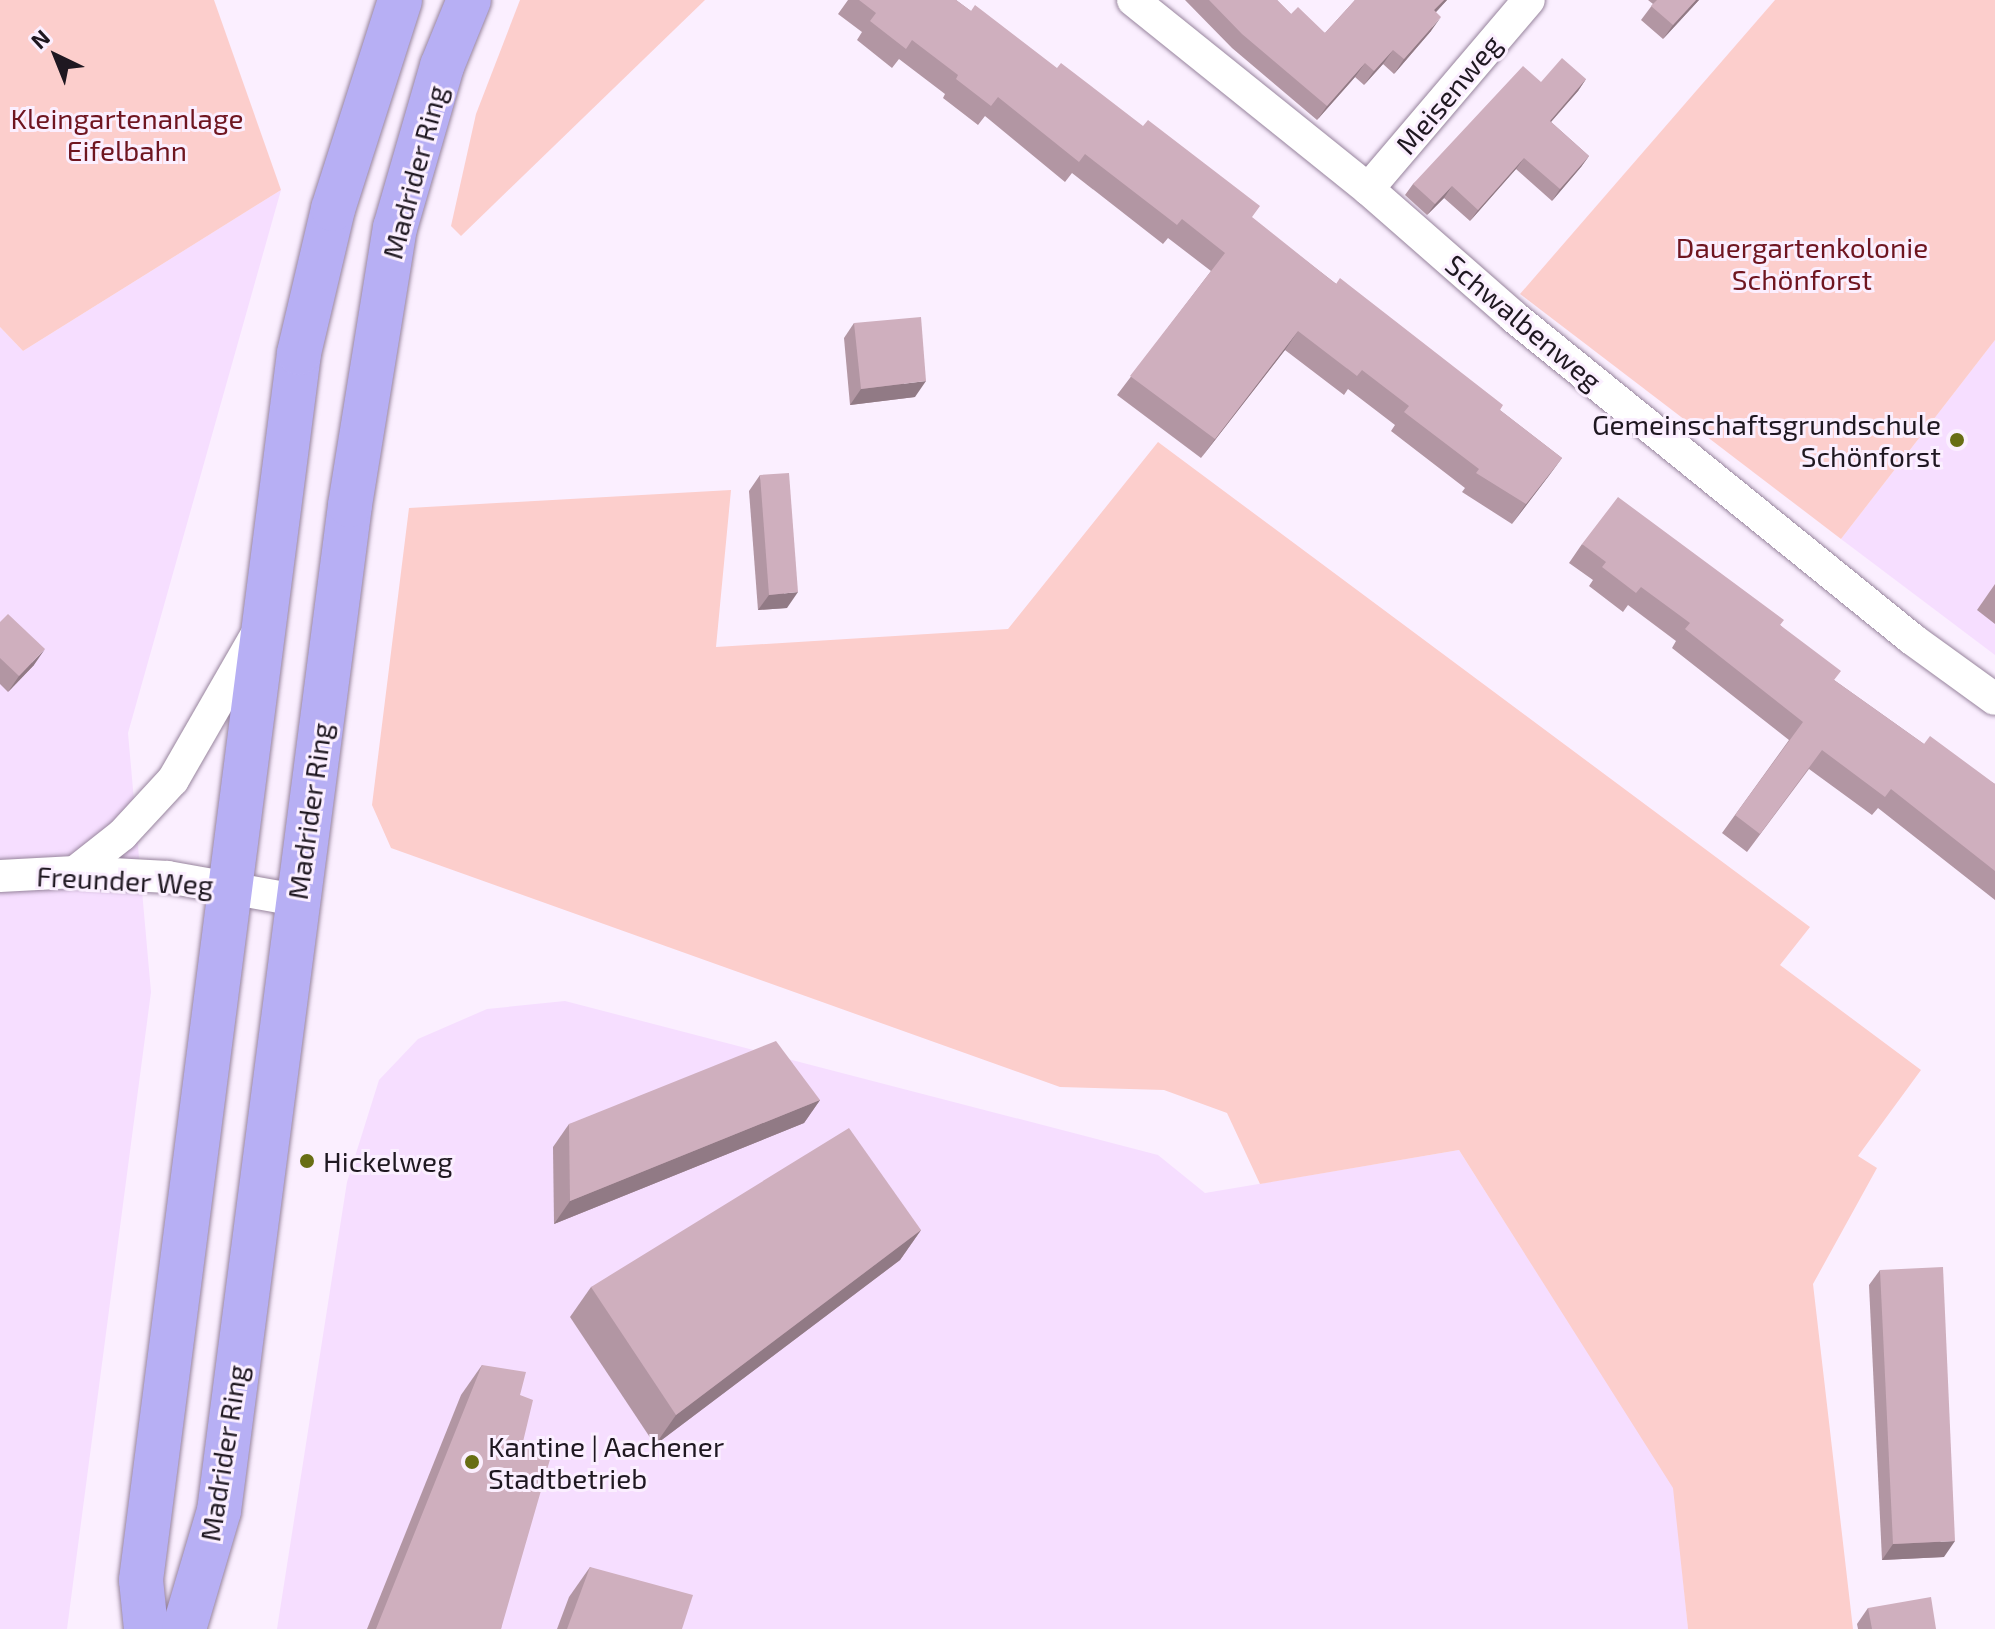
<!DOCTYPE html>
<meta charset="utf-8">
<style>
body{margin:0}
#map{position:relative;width:1995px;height:1629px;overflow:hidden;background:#fbefff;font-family:"Exo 2",sans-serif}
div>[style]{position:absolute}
.built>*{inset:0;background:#f6deff}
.green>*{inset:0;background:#fccecc}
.roads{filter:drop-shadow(0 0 2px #97849d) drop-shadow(0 0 2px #97849d)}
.minor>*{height:32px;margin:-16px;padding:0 16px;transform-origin:16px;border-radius:16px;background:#fff}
.primary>*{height:44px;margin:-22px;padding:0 22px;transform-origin:22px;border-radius:22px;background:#b7aff4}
.wall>*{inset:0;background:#b296a3}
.shaded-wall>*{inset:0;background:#917a85}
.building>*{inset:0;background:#cfafbe}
.dots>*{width:22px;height:22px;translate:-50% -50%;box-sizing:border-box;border:4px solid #fbefff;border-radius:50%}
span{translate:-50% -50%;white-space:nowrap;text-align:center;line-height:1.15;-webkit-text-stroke:6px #fbefff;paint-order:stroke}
.street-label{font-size:28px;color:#1f1821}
.park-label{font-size:28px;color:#6f1520}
.poi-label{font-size:28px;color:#1f1821}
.right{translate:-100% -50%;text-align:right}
.left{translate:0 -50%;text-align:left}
.north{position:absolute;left:16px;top:16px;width:80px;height:80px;-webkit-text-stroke:6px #fbefff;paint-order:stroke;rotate:317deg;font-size:22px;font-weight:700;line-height:32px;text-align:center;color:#1f1821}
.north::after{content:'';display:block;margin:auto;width:28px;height:36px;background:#1f1821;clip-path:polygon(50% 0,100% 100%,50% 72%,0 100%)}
</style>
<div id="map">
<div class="built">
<div style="clip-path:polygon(281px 190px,128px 733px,151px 992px,67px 1629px,0 1629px,0 327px,23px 351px)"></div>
<div style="clip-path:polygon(1995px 340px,1995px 655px,1841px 539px)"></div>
<div style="clip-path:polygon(565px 1001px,1158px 1155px,1205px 1193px,1459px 1150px,1674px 1488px,1688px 1629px,277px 1629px,347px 1182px,379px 1080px,418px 1039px,487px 1009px)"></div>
</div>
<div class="green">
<div style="clip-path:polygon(0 0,214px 0,281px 190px,23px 351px,0 327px)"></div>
<div style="clip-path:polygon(520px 0,705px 0,461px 236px,451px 226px,476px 114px)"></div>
<div style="clip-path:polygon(1775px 0,1995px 0,1995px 340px,1841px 539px,1520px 294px)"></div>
<div style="clip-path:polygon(1158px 442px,1810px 927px,1780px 965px,1921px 1070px,1858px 1156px,1877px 1168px,1813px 1284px,1853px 1629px,1688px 1629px,1673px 1488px,1459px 1150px,1260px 1184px,1227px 1113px,1164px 1090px,1060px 1087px,391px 848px,372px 805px,409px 508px,731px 490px,716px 647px,1008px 629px)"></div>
</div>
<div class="roads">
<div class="minor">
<div style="left:1133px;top:0;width:302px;rotate:38.8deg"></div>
<div style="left:1368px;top:189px;width:194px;rotate:41.2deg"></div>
<div style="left:1514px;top:317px;width:512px;rotate:38.97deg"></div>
<div style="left:1912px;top:639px;width:102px;rotate:35.9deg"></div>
<div style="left:1368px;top:189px;width:248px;rotate:-49.6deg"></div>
<div style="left:75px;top:872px;width:60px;rotate:-38.2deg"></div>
<div style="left:122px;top:835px;width:75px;rotate:-47.2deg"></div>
<div style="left:173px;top:780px;width:163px;rotate:-60.1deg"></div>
<div style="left:0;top:876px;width:75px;rotate:-3.1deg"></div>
<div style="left:75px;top:872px;width:93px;rotate:3.1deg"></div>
<div style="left:168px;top:877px;width:130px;rotate:10.2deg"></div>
</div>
<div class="primary">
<div style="left:146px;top:1629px;width:49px;rotate:-95.8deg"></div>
<div style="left:141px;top:1580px;width:1237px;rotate:-82.66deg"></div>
<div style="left:299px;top:353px;width:148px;rotate:-76.7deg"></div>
<div style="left:333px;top:209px;width:219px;rotate:-72.2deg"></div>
<div style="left:184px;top:1629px;width:123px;rotate:-73.5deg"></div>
<div style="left:219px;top:1511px;width:1014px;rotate:-82.58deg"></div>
<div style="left:350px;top:505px;width:281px;rotate:-80.8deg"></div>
<div style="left:395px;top:228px;width:169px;rotate:-73.8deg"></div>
<div style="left:442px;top:66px;width:71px;rotate:-67.8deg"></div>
</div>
</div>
<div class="wall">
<div style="clip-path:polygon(848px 0,956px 0,1252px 218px,1278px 239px,1562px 458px,1512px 524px,1462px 492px,1465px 488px,1391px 431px,1395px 425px,1348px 389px,1344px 395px,1285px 350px,1201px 458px,1117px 395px,1211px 271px,1168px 238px,1163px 244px,1072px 173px,1065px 182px,985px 116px,978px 125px,943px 98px,945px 94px,899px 59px,892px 68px,857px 40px,862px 32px,838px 14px)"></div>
<div style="clip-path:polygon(1185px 0,1277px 0,1291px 14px,1325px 33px,1355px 0,1447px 0,1436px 12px,1431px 31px,1394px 74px,1383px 64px,1364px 85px,1355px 77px,1317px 120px,1232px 48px)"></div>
<div style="clip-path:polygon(1648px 0,1699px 0,1663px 39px,1641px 20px,1653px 4px)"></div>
<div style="clip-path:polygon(1586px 79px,1578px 91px,1551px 122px,1589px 156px,1581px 167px,1552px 201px,1516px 169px,1470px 221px,1444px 198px,1427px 215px,1405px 195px,1413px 184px,1541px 82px)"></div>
<div style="clip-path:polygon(854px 323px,915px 397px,850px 405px,844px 338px)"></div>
<div style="clip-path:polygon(760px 475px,787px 608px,758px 610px,749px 491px)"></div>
<div style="clip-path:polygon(1582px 544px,1780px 625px,1834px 680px,1924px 744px,1995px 784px,1995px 900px,1878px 808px,1872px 815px,1809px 769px,1747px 852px,1722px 833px,1789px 740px,1672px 648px,1676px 641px,1628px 605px,1623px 612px,1589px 586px,1593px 580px,1569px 563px)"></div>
<div style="clip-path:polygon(1995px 584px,1995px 624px,1977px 610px)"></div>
<div style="clip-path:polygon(0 622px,34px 665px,8px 692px,0 684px)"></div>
<div style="clip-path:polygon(820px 1100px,804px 1123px,554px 1224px,553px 1147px,569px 1124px)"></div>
<div style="clip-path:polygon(921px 1230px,900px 1260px,655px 1445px,570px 1317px,591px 1287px)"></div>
<div style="clip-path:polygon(1880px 1270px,1944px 1557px,1882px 1560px,1869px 1285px)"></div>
<div style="clip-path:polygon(482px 1365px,520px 1395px,522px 1446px,501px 1629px,367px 1629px,461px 1395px)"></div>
<div style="clip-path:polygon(590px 1567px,682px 1629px,557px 1629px,569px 1597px)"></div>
<div style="clip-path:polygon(1868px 1608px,1936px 1629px,1858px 1629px,1857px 1624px)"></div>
</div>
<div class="shaded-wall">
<div style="clip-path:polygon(1444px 0,1447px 0,1424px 25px,1434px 10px)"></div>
<div style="clip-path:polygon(1696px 0,1699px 0,1663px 39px,1673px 25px)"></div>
<div style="clip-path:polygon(1441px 17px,1431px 31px,1394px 74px,1404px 59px)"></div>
<div style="clip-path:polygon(1393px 50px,1383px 64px,1364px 85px,1374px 71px)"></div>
<div style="clip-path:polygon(1365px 63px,1355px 77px,1317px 120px,1327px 106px)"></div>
<div style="clip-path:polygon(1586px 79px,1578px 91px,1542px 132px,1550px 121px)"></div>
<div style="clip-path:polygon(1589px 156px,1581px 167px,1552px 201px,1560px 189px)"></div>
<div style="clip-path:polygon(1524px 158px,1516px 169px,1470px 221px,1478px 210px)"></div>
<div style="clip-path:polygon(1452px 186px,1444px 198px,1427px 215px,1435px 204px)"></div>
<div style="clip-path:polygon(1298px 331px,1285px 350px,1201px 458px,1215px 439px)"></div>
<div style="clip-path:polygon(926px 381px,915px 397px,850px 405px,861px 389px)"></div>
<div style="clip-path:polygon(1562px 458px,1548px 477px,1512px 524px,1526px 504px)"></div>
<div style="clip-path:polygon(798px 592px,787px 608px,758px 610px,769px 595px)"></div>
<div style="clip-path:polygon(45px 649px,34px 665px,8px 692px,19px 676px)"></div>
<div style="clip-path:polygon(820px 1100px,804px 1123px,554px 1224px,570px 1201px)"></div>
<div style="clip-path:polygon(921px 1230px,900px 1260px,655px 1445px,676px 1415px)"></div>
<div style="clip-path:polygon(1955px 1541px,1944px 1557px,1882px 1560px,1893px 1544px)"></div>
</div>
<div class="building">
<div style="clip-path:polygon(859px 0,956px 0,971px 11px,975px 5px,1057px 68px,1061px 63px,1143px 126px,1148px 120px,1260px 206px,1252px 217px,1336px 284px,1340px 278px,1503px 405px,1500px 410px,1562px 458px,1526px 504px,1476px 473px,1479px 469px,1404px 412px,1409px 406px,1362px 370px,1357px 376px,1298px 331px,1215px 439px,1130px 376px,1225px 253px,1182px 219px,1177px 225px,1085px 154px,1079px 162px,998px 97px,991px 106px,956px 79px,958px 75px,912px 40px,906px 49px,870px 21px,876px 13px)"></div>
<div style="clip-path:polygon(1209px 0,1277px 0,1291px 14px,1298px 7px,1325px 33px,1355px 0,1444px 0,1434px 10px,1441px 17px,1404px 59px,1393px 50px,1374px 71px,1365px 63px,1327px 106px,1242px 34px)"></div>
<div style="clip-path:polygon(1657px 0,1696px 0,1673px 25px,1651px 6px)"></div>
<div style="clip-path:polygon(1562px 58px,1586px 79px,1550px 121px,1589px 156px,1560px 189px,1524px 158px,1478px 210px,1452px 186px,1435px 204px,1413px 184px,1523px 66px,1541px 82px)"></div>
<div style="clip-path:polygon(921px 317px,926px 381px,861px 389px,854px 323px)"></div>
<div style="clip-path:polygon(789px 473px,798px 592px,769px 595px,760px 475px)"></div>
<div style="clip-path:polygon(1618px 497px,1784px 620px,1780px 625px,1841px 671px,1834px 680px,1924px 744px,1930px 736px,1995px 784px,1995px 871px,1891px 789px,1885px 797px,1822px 750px,1760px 834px,1735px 815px,1803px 722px,1685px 629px,1690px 623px,1641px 587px,1636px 593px,1602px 567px,1606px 562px,1582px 544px)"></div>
<div style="clip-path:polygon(8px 614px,45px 649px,19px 676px,0 658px,0 622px)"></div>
<div style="clip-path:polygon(776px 1041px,820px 1100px,570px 1201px,569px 1124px)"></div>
<div style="clip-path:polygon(849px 1128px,921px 1230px,676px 1415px,591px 1287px)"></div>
<div style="clip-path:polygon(1943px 1267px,1955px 1541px,1893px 1544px,1880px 1270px)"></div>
<div style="clip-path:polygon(482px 1365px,526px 1372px,520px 1395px,533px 1400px,522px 1446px,551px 1456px,501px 1629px,376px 1629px)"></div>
<div style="clip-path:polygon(590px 1567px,693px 1595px,682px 1629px,567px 1629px)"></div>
<div style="clip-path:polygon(1931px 1597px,1936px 1629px,1872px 1629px,1868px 1608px)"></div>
</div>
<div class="dots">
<div style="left:1957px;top:440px;background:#686e14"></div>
<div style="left:307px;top:1161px;background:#686e14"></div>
<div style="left:472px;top:1462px;background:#686e14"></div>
</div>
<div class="street-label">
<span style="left:1448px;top:94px;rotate:-50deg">Meisenweg</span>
<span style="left:414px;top:172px;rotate:-75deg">Madrider Ring</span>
<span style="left:1524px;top:322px;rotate:40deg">Schwalbenweg</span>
<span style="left:309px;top:811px;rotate:-82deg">Madrider Ring</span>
<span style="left:125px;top:880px;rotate:3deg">Freunder Weg</span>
<span style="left:223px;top:1453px;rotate:-81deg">Madrider Ring</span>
</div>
<div class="park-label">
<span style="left:127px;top:134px">Kleingartenanlage<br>Eifelbahn</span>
<span style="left:1802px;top:263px">Dauergartenkolonie<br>Schönforst</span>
</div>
<div class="poi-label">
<span class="right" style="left:1941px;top:440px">Gemeinschaftsgrundschule<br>Schönforst</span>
<span class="left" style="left:323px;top:1161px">Hickelweg</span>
<span class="left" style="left:488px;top:1462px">Kantine | Aachener<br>Stadtbetrieb</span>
</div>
<div class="north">N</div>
</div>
